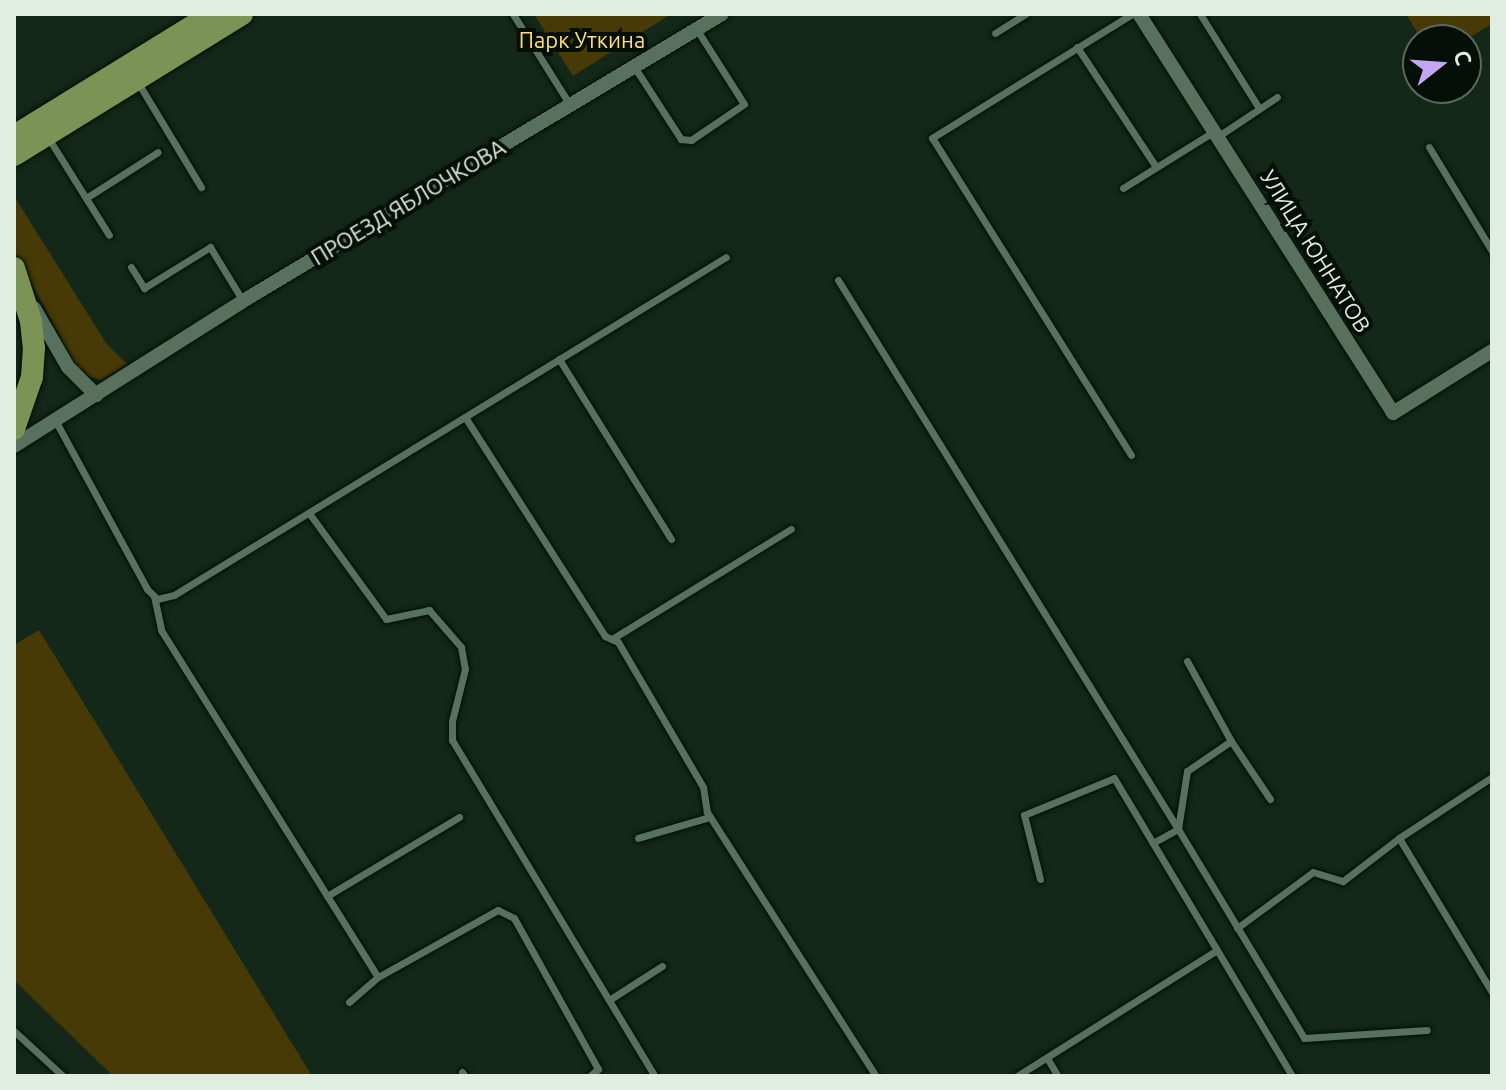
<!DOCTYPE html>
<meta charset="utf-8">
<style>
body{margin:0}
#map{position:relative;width:1506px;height:1090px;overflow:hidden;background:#132819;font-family:Ubuntu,sans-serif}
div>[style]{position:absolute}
.green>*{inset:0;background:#483a06}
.roads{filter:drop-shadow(0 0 2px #001004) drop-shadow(0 0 2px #001004)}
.lane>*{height:7px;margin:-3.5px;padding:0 3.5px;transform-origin:3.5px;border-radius:3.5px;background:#58705e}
.street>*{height:14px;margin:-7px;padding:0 7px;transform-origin:7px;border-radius:7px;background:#58705e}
.primary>*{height:22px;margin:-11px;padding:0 11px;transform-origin:11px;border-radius:11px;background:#7b9354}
span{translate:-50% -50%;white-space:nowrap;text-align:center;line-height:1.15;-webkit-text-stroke:8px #060e08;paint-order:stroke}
.park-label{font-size:22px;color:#ffde79}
.street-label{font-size:22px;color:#e0ede3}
.frame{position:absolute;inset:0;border:16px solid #e0ede3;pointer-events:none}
.north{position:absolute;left:1402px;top:24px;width:80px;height:80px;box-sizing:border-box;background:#060e08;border:2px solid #5d6760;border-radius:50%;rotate:73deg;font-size:22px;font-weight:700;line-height:32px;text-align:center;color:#e0ede3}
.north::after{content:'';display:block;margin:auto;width:28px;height:36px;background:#c5a6f1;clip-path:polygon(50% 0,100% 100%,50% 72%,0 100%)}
</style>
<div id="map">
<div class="green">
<div style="clip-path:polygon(534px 14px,671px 14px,573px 76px)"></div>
<div style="clip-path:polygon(1406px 14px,1492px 14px,1492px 24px,1465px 40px,1422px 40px)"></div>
<div style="clip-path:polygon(14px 196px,106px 343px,127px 364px,101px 380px,80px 373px,14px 251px)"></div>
<div style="clip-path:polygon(39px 630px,312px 1076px,113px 1076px,14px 980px,14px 645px)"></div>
</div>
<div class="roads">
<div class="lane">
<div style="left:513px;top:14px;width:107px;rotate:57.9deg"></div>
<div style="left:1200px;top:14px;width:111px;rotate:57.9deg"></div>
<div style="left:995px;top:33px;width:36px;rotate:-32deg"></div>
<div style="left:1077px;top:47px;width:144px;rotate:56.6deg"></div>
<div style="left:635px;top:68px;width:85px;rotate:57.1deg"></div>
<div style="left:681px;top:139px;width:10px;rotate:6deg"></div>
<div style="left:691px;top:140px;width:64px;rotate:-34.2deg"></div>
<div style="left:744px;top:104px;width:88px;rotate:-122.4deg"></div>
<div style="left:137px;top:81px;width:124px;rotate:58.9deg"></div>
<div style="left:1217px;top:137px;width:72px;rotate:-33.7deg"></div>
<div style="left:49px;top:139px;width:113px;rotate:58deg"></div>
<div style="left:1429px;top:147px;width:122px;rotate:58.8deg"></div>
<div style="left:1123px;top:188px;width:106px;rotate:-31.9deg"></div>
<div style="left:86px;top:198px;width:85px;rotate:-32.6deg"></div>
<div style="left:131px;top:267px;width:25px;rotate:58deg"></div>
<div style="left:144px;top:288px;width:78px;rotate:-31.8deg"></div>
<div style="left:210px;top:247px;width:63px;rotate:58.6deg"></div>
<div style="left:838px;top:280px;width:646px;rotate:58.23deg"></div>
<div style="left:1178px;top:829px;width:29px;rotate:151deg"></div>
<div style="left:559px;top:359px;width:212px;rotate:58.1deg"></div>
<div style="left:465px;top:417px;width:260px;rotate:57.4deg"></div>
<div style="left:605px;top:636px;width:14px;rotate:25deg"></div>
<div style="left:618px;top:642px;width:168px;rotate:59.6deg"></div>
<div style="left:703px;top:787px;width:25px;rotate:81deg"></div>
<div style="left:707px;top:812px;width:313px;rotate:57.4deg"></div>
<div style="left:55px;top:420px;width:192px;rotate:61.4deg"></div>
<div style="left:147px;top:589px;width:14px;rotate:45deg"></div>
<div style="left:157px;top:599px;width:17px;rotate:-13deg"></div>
<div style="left:174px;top:595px;width:647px;rotate:-31.48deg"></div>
<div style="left:1131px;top:455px;width:374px;rotate:-122.1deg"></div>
<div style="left:932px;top:138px;width:235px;rotate:-31.8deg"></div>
<div style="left:309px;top:513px;width:131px;rotate:54deg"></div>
<div style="left:386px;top:619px;width:44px;rotate:-11.8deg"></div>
<div style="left:429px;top:610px;width:49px;rotate:49.1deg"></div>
<div style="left:461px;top:647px;width:22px;rotate:80deg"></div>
<div style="left:465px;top:669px;width:54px;rotate:104deg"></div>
<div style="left:452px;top:721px;width:19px;rotate:90deg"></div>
<div style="left:452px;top:740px;width:393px;rotate:58.9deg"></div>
<div style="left:154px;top:596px;width:35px;rotate:78deg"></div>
<div style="left:161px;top:630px;width:409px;rotate:58deg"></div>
<div style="left:612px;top:639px;width:210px;rotate:-31.6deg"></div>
<div style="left:1187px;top:661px;width:91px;rotate:61.2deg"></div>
<div style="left:1270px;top:799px;width:70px;rotate:-123.9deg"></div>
<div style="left:1231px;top:741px;width:53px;rotate:145.7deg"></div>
<div style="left:1187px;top:771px;width:59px;rotate:98.8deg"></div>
<div style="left:1178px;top:829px;width:244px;rotate:58.9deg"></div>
<div style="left:1304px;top:1038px;width:123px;rotate:-3.7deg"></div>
<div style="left:638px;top:838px;width:75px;rotate:-16.3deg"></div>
<div style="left:1399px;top:838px;width:180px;rotate:58.9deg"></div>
<div style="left:1040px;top:879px;width:66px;rotate:-104deg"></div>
<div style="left:1024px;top:815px;width:97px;rotate:-22.3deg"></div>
<div style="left:1114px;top:778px;width:200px;rotate:59.1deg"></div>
<div style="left:327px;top:896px;width:154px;rotate:-30.9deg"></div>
<div style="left:1237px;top:928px;width:94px;rotate:-36.4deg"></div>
<div style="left:1313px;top:872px;width:31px;rotate:17deg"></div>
<div style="left:1343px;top:881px;width:71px;rotate:-37.5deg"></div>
<div style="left:1399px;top:838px;width:111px;rotate:-33.3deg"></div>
<div style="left:609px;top:1000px;width:63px;rotate:-32.7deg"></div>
<div style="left:349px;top:1002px;width:38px;rotate:-41deg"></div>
<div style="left:378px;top:977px;width:137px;rotate:-29.2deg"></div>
<div style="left:498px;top:910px;width:18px;rotate:27deg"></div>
<div style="left:514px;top:918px;width:173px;rotate:60.9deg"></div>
<div style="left:598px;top:1069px;width:11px;rotate:139deg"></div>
<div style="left:14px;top:1031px;width:67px;rotate:42.6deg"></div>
<div style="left:1047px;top:1058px;width:21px;rotate:59deg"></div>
<div style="left:462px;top:1072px;width:5px;rotate:53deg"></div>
<div style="left:1017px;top:1076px;width:236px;rotate:-32.2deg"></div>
<div style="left:1217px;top:950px;width:147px;rotate:59.2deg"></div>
</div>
<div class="street">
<div style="left:1139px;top:14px;width:473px;rotate:57.5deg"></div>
<div style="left:1393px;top:413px;width:117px;rotate:-32.1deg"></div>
<div style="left:34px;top:308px;width:68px;rotate:60deg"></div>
<div style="left:68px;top:367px;width:40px;rotate:45deg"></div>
<div style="left:14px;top:446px;width:271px;rotate:-32.3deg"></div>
<div style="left:243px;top:301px;width:558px;rotate:-30.93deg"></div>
</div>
<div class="primary">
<div style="left:14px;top:136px;width:233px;rotate:-31.6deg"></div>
<div style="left:14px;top:155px;width:268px;rotate:-31.7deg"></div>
<div style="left:14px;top:268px;width:56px;rotate:72.2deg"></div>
<div style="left:31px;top:321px;width:27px;rotate:84deg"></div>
<div style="left:34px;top:348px;width:29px;rotate:94deg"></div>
<div style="left:32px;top:377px;width:55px;rotate:109.1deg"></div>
</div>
</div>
<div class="park-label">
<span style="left:582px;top:40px">Парк Уткина</span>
</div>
<div class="street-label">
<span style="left:408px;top:202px;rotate:-31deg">ПРОЕЗД ЯБЛОЧКОВА</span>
<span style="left:1316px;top:251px;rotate:58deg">УЛИЦА ЮННАТОВ</span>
</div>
<div class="frame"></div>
<div class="north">С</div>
</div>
